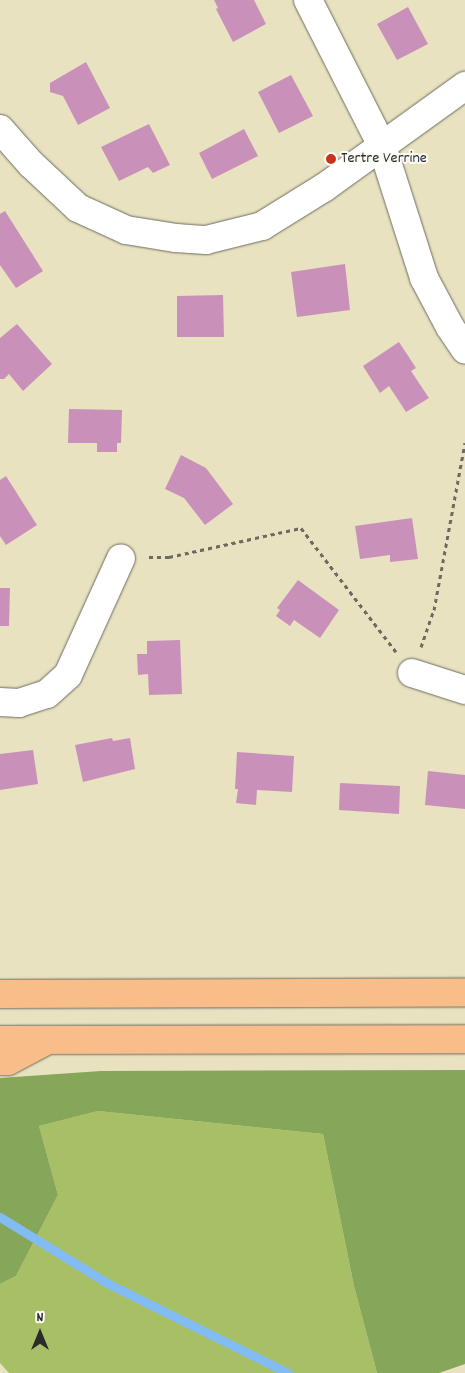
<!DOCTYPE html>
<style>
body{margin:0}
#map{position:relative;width:465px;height:1373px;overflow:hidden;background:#e8e2c0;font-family:Dekko,sans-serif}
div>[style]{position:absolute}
.green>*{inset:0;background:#a8c065}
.forest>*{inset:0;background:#86a65a}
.stream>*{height:9px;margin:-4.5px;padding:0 4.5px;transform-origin:4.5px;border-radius:4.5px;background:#83bbf3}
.building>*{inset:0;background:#c991b9}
.path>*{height:3px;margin-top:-1.5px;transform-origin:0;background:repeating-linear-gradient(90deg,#6d6b5f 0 4px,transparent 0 8px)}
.roads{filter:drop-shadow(0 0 1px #6d6b5f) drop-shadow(0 0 1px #6d6b5f)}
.minor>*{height:28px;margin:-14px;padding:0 14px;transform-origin:14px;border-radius:14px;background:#fff}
.primary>*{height:28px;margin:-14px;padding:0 14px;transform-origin:14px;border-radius:14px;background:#f8bd89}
.dots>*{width:14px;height:14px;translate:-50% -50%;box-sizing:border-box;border:2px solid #fdfcf7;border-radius:50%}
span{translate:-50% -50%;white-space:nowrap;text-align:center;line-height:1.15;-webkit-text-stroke:4px #fdfcf7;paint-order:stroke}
.poi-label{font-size:16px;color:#2b2b2b}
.left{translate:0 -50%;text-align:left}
.north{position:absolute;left:15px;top:1308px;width:50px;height:50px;-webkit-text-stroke:4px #fdfcf7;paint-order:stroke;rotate:0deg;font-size:14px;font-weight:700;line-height:20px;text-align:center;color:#2b2b2b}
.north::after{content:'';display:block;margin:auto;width:18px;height:22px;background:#2b2b2b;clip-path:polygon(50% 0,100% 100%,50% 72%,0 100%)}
</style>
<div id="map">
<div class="green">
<div style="clip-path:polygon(98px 1111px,323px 1134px,354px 1286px,377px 1373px,9px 1373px,0 1363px,0 1284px,16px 1276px,58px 1195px,39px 1126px)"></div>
</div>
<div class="forest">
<div style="clip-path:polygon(465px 1070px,465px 1364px,439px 1373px,377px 1373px,354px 1286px,323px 1134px,98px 1111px,39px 1126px,58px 1195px,16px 1276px,0 1284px,0 1078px,101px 1071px)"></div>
</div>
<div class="stream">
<div style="left:0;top:1217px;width:128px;rotate:31.6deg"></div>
<div style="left:109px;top:1284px;width:200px;rotate:26.4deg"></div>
</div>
<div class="building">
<div style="clip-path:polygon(214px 0,254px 0,266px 24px,233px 42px,216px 9px,218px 8px)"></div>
<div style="clip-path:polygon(408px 7px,428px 44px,397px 60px,377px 24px)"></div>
<div style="clip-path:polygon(86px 62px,110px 108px,78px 125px,63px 96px,50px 92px,50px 83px)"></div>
<div style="clip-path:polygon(291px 75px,313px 116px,279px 133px,258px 92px)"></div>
<div style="clip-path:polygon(149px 124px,170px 165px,153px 173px,148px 167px,119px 181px,101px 147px)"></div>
<div style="clip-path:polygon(244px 129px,258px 156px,212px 179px,199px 153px)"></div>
<div style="clip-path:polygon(5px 211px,43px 271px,16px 288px,0 265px,0 214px)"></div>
<div style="clip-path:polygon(345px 264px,350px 310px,297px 317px,291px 272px)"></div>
<div style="clip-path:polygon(223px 295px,224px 337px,177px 337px,177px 296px)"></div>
<div style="clip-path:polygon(17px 324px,52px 364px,23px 391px,9px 374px,4px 379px,0 379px,0 338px)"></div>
<div style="clip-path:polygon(399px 342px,416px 368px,411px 371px,429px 398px,406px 412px,389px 386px,380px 393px,363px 366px)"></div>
<div style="clip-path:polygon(69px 409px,122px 410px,121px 443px,117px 443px,117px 452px,97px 452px,97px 443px,68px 443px)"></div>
<div style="clip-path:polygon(181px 455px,206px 468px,233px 504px,205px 525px,184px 498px,165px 489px)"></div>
<div style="clip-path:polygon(6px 476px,37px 525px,6px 545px,0 536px,0 480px)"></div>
<div style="clip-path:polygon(412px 518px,418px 559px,390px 562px,390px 555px,360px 559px,355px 526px)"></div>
<div style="clip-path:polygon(298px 580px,339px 610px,320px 638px,294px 620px,290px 626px,276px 616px,280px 610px,277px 608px)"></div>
<div style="clip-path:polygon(0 588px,10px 588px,9px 626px,0 626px)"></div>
<div style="clip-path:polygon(180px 640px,182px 694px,149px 695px,148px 674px,138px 675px,137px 654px,147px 654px,147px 641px)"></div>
<div style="clip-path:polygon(112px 738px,113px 741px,130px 738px,135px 769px,83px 782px,75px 745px)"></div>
<div style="clip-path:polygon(33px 750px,38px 784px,0 790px,0 754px)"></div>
<div style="clip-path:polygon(237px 752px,294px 756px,292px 792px,257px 790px,256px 805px,236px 803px,238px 789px,235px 789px)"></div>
<div style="clip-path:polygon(428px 771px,465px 775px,465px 809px,425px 805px)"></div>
<div style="clip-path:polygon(340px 783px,400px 786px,399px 814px,339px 810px)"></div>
</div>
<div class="path">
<div style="left:149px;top:557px;width:20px"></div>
<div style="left:169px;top:557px;width:135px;rotate:-12.4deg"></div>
<div style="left:301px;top:528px;width:156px;rotate:52.5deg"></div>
<div style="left:421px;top:647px;width:39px;rotate:-71deg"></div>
<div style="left:434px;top:610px;width:170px;rotate:-79.5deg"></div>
</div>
<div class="roads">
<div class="minor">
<div style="left:308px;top:0;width:164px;rotate:63.1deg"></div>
<div style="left:382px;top:146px;width:139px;rotate:72.3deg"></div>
<div style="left:424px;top:278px;width:55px;rotate:62deg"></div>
<div style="left:450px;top:327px;width:27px;rotate:56deg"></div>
<div style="left:0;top:129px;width:47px;rotate:48.5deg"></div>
<div style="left:31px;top:164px;width:64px;rotate:43.1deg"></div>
<div style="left:78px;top:208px;width:53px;rotate:24.6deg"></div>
<div style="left:126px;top:230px;width:51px;rotate:9.1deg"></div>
<div style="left:176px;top:238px;width:30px;rotate:4deg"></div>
<div style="left:206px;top:240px;width:58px;rotate:-14deg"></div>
<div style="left:262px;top:226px;width:74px;rotate:-31.8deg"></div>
<div style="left:325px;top:187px;width:173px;rotate:-35.8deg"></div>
<div style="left:412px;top:673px;width:56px;rotate:17.8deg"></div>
<div style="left:0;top:702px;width:19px;rotate:3deg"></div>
<div style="left:19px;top:703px;width:29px;rotate:-18deg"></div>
<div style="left:47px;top:694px;width:28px;rotate:-42deg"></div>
<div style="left:68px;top:675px;width:128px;rotate:-65.6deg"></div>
</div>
<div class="primary">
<div style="left:0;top:994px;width:465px;rotate:-0.2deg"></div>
<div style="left:0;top:1040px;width:465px;rotate:-0.1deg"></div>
<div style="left:0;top:1061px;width:8px"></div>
<div style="left:8px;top:1061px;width:41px;rotate:-27.8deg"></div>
</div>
</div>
<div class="dots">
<div style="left:331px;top:159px;background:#c8321e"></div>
</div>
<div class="poi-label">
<span class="left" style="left:341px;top:159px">Tertre Verrine</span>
</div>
<div class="north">N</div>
</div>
